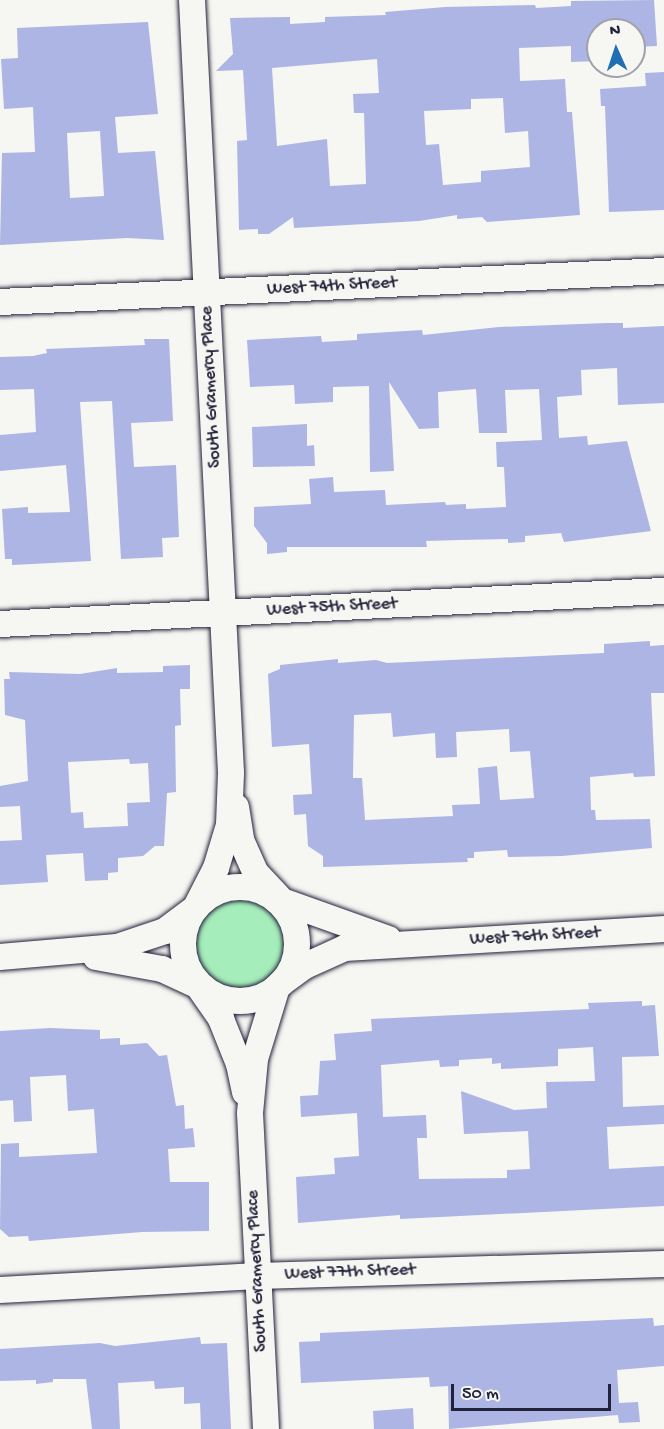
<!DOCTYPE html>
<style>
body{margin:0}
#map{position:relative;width:664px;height:1429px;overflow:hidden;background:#f6f6f2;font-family:"Gochi Hand",sans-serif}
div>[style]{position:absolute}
.green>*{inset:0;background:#a5edba}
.round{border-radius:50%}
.building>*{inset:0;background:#adb5e5}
.roads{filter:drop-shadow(0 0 2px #22223b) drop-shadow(0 0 2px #22223b)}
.minor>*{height:26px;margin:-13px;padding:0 13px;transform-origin:13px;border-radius:13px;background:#f6f6f2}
.minor>.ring{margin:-13px;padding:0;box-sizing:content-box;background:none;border:26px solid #f6f6f2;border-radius:50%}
span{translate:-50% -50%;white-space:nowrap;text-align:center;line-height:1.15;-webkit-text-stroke:4.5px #f6f6f2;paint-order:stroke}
.street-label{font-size:18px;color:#22223b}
.north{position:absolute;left:586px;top:18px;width:60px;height:60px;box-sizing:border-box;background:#f6f6f2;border:2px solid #a1a1a9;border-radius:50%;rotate:357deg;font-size:16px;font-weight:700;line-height:24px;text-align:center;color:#22223b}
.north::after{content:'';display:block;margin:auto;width:21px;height:27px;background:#1f6fb2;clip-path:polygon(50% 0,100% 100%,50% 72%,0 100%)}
.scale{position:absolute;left:451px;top:1384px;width:160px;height:27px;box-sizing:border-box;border:3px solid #22223b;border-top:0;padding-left:8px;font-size:18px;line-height:21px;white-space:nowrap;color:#22223b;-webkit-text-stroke:4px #f6f6f2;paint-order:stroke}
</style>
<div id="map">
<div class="green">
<div class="round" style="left:188px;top:892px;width:104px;height:104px"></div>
</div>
<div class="building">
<div style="clip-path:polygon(evenodd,654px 0,657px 46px,634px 47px,634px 30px,598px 30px,598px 61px,571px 62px,571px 46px,519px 48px,520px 81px,565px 79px,567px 112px,572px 112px,580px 215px,487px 222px,482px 217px,457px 219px,457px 215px,419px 221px,294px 228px,293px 217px,269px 234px,258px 234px,258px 229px,239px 230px,237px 141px,247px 140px,243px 70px,216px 71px,233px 54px,230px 18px,290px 17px,290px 24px,325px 22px,325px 17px,386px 15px,385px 12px,445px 7px,535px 5px,536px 8px,571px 6px,571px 1px,654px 0,377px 59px,379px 93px,353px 94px,354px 113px,364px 113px,366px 184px,330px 186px,327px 139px,277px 146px,272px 68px,377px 59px,654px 0,503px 98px,505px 133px,528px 131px,530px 167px,481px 171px,481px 182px,443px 185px,439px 144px,426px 145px,424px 111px,471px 109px,471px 99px,503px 98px)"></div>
<div style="clip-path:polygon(evenodd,148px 22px,158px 114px,115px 117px,118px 153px,155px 151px,164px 240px,127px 238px,0 245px,2px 153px,35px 152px,33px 107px,4px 109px,1px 59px,18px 58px,17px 28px,148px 22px,100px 131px,104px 196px,70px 198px,67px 133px,100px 131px)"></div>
<div style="clip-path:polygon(664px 72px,664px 210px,609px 212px,605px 106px,601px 106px,600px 89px,646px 86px,645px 73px)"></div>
<div style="clip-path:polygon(606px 323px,623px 323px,623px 328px,664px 326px,664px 403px,618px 405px,617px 368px,581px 370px,582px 395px,557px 397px,559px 438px,587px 436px,588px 445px,627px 441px,651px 531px,564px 542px,561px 533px,525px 536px,525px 542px,508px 543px,508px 539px,459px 540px,426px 541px,427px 547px,287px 547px,287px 552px,267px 554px,267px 543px,254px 526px,254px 507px,311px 504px,309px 479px,333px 477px,334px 492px,385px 490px,386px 505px,445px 502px,446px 505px,466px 504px,466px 509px,506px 507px,504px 467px,497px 467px,496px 442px,542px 440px,539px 389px,505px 390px,507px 433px,479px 433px,476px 389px,438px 392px,439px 428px,419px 429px,389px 382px,394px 471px,370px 472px,369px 386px,333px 387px,333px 402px,295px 404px,294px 385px,250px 387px,247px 340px,321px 336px,322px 342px,357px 340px,357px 334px,422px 330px,423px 335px,499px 327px)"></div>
<div style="clip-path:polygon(144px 339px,169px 339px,173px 421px,131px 423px,134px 467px,176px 465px,179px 537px,162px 538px,163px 557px,121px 559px,112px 401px,80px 402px,91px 561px,12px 565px,12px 559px,5px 559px,2px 509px,28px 507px,28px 513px,70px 512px,66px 465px,0 471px,0 435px,36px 432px,34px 389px,0 390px,0 357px,33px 356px,47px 353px,46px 349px,145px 345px)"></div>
<div style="clip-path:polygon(307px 424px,307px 446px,314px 445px,315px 466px,253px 467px,252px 427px)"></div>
<div style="clip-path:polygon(evenodd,650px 641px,650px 646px,664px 645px,664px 693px,651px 693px,655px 776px,634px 777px,633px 773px,590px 777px,591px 810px,595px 810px,596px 820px,650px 819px,652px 848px,562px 856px,508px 857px,507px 850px,474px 852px,474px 858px,467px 858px,468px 862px,323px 867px,323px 856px,308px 846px,306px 814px,294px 815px,293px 795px,312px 794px,309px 744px,272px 747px,268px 674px,280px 669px,280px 665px,338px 659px,338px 663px,376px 660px,387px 663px,604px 653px,604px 644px,650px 641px,391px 713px,393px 737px,435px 733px,436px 758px,457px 757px,456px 732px,509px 729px,510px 752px,530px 751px,534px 798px,500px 800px,497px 766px,478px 768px,480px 804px,452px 805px,453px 816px,365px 820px,362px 778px,353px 778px,354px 715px,391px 713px)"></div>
<div style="clip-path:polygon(evenodd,190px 665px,190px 689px,180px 689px,181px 725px,175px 726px,176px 792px,167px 793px,164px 846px,155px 846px,143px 856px,118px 858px,118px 872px,108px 873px,108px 880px,85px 881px,83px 853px,46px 855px,48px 882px,0 885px,0 841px,22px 840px,20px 806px,0 807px,0 786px,28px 781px,25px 720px,5px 715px,4px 679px,10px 679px,9px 672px,80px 674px,117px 668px,117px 673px,163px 672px,163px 666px,190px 665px,129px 759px,130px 764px,148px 763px,150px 802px,127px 803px,128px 826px,84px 828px,83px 812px,71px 813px,68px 762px,129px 759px)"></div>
<div style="clip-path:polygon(evenodd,642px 1001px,642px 1006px,655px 1005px,659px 1056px,622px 1057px,623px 1107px,664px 1105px,664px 1124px,607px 1127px,609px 1169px,664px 1166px,664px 1206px,400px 1219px,400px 1215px,298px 1223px,296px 1177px,335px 1174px,334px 1158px,359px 1156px,357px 1113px,301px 1117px,300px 1096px,318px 1095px,320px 1061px,336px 1060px,334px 1034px,372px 1031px,371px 1019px,589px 1009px,588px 1003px,642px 1001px,593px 1047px,595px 1081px,546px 1082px,547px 1108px,514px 1110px,461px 1091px,464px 1134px,528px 1131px,530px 1169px,507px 1170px,507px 1178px,419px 1179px,417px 1138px,427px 1138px,426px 1115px,383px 1117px,381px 1065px,439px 1060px,440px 1067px,459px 1066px,459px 1060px,492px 1058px,492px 1064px,501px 1063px,501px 1069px,558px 1066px,558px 1049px,593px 1047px)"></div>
<div style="clip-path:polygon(50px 1028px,100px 1030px,100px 1039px,120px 1038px,120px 1045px,147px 1043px,159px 1056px,167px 1055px,176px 1106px,184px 1105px,185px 1129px,193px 1128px,195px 1147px,168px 1149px,170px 1182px,209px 1182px,209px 1231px,142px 1232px,29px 1241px,28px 1236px,9px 1237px,0 1229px,1px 1144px,19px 1143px,19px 1157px,97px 1153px,94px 1109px,68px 1111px,66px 1075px,30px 1077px,32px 1121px,14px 1122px,13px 1100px,0 1101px,0 1031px)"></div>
<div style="clip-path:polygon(653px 1318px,654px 1326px,664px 1325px,664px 1366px,617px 1370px,619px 1403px,638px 1402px,640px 1422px,619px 1423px,618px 1415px,449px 1429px,448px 1386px,430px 1387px,429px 1377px,301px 1383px,299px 1342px,320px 1341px,320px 1333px)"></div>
<div style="clip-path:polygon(200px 1337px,201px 1344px,227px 1343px,231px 1429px,201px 1429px,200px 1403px,184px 1404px,184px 1387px,155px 1389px,154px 1381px,118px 1383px,120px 1429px,92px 1429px,86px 1379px,53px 1379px,53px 1382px,36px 1384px,36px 1380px,0 1381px,0 1349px,100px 1343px,115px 1346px)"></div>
<div style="clip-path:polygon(413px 1408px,414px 1429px,374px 1429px,373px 1411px)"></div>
</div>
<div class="roads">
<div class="minor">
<div style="left:192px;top:0;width:774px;rotate:87.11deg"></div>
<div style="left:231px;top:773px;width:52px;rotate:92.2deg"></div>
<div style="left:229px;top:825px;width:45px;rotate:106.8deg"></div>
<div style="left:216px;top:868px;width:42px;rotate:117.2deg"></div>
<div style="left:0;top:302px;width:665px;rotate:-2.67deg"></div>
<div style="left:0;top:624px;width:665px;rotate:-2.85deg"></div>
<div style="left:236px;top:807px;width:33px;rotate:81deg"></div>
<div style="left:241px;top:840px;width:36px;rotate:66deg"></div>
<div style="left:256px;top:873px;width:33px;rotate:47deg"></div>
<div class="ring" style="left:183px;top:887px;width:88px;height:88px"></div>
<div style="left:282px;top:901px;width:113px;rotate:19.7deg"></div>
<div style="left:0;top:957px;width:117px;rotate:-4.9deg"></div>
<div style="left:117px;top:947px;width:51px;rotate:-18.4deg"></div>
<div style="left:165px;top:931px;width:35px;rotate:-37deg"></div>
<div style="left:96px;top:957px;width:67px;rotate:10.3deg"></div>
<div style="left:162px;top:969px;width:38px;rotate:25deg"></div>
<div style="left:280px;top:984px;width:31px;rotate:-36deg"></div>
<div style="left:305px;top:966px;width:44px;rotate:-24.2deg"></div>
<div style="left:345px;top:948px;width:320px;rotate:-3.4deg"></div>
<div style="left:199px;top:987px;width:39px;rotate:55deg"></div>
<div style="left:221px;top:1019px;width:48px;rotate:68.2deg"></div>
<div style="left:239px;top:1064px;width:29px;rotate:78deg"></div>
<div style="left:0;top:1290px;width:258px;rotate:-3.1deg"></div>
<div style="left:258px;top:1276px;width:406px;rotate:-1.7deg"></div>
<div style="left:266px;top:1429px;width:316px;rotate:-92.9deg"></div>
<div style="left:250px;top:1113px;width:54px;rotate:-84.7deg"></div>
<div style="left:255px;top:1059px;width:75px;rotate:-73deg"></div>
</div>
</div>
<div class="street-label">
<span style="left:332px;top:287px;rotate:-3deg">West 74th Street</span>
<span style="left:212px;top:387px;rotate:-93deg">South Gramercy Place</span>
<span style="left:332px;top:608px;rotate:-3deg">West 75th Street</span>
<span style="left:535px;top:937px;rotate:-3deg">West 76th Street</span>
<span style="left:258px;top:1271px;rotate:-93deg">South Gramercy Place</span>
<span style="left:350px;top:1273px;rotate:-2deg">West 77th Street</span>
</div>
<div class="north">N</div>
<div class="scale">50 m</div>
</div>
